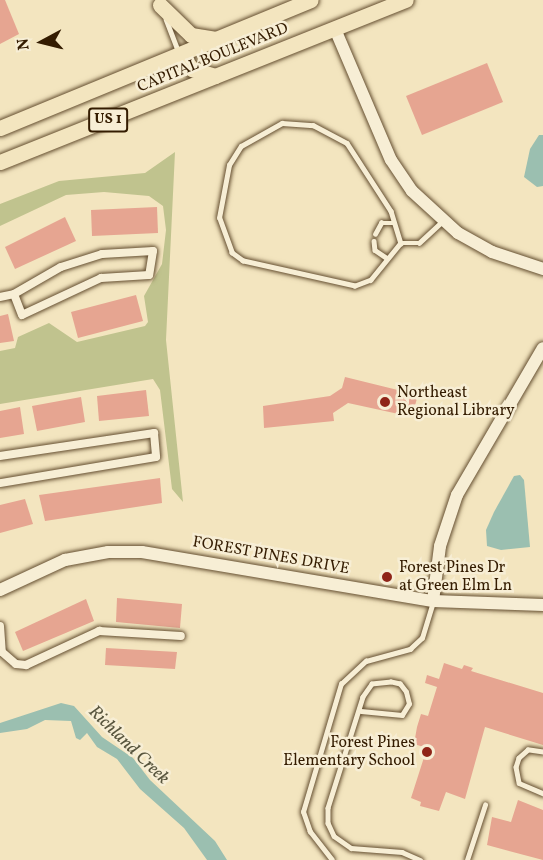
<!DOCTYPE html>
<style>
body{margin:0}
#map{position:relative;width:543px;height:860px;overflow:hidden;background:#f3e5bf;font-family:Vollkorn,serif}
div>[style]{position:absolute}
.green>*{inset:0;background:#c0c38e}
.water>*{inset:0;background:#9bbfb0}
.building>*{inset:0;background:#e6a591}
.roads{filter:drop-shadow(0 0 2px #644e30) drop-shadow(0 0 2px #644e30)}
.lane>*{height:4.5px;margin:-2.25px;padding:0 2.25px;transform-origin:2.25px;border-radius:2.25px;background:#f7eed5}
.street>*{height:8px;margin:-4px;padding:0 4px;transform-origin:4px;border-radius:4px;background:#f7eed5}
.secondary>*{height:12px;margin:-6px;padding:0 6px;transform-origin:6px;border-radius:6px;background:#f7eed5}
.highway>*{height:15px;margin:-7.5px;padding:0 7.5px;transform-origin:7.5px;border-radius:7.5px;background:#f3e5bf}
.dots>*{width:16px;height:16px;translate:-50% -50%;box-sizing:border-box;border:3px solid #f7eed5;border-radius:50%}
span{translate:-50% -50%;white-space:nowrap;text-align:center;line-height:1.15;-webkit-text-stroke:5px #f7eed5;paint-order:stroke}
.shield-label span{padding:2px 4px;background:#f7eed5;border:2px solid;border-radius:4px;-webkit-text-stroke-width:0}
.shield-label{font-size:15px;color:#341c01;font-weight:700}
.street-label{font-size:16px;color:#341c01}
.poi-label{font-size:16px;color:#341c01}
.left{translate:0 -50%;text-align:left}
.right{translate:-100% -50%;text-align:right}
.water-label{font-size:18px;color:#58553e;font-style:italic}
.north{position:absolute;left:12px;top:12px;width:60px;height:60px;-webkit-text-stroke:4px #f7eed5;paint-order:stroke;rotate:263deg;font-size:16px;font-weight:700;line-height:24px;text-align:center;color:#341c01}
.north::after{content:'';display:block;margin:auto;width:21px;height:27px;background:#341c01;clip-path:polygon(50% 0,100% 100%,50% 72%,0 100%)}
</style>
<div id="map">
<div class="green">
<div style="clip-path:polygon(175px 152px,166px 340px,183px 502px,172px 489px,160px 390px,153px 379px,0 404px,0 351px,15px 348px,18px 337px,49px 323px,77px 342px,145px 326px,148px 322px,144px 296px,162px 264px,166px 230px,163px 206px,149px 196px,104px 192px,66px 195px,0 226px,0 204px,59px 181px,145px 173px)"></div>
</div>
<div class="water">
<div style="clip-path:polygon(539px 135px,543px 135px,543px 186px,537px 187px,524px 177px,530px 149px)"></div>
<div style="clip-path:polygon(520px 475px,524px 480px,530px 547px,501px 550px,487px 546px,486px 530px,494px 512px,514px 476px)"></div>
<div style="clip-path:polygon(61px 703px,74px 706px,102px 737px,133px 758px,150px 780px,215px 841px,227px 860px,207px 860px,184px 828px,140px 789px,117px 759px,97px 747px,87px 733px,80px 740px,76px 738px,71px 721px,45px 720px,27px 729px,0 733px,0 723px)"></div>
</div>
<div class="building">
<div style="clip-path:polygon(0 0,5px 0,19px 34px,0 44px)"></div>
<div style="clip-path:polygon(487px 63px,503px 102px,422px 135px,406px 96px)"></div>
<div style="clip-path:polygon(157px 207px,158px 233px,92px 236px,91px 210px)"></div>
<div style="clip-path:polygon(65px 217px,76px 241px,15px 269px,5px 247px)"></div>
<div style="clip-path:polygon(136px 295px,143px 321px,78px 338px,71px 312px)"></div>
<div style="clip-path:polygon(8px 314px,14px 341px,0 343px,0 316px)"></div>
<div style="clip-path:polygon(345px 377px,418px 395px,414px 409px,419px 410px,417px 418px,348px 403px,333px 413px,334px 421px,264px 428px,263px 406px,330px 396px,342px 388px)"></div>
<div style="clip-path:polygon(146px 390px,149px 416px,99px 421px,97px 396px)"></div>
<div style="clip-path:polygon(81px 397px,85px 422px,37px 431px,32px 406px)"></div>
<div style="clip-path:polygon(20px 407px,24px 434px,0 438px,0 411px)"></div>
<div style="clip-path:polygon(160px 478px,162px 503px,45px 521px,39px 495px)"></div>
<div style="clip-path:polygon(25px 499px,33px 524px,0 533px,0 505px)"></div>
<div style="clip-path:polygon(117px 598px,182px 604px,180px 628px,116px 622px)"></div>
<div style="clip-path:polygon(86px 599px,94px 621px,23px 651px,15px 632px)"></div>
<div style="clip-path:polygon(106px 648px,177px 652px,175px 669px,105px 665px)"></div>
<div style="clip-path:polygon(444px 663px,462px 669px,464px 665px,473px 668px,471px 671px,543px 693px,543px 745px,485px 727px,465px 799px,446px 792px,439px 811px,420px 806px,421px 802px,411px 798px,427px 748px,414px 744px,417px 727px,421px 714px,428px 716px,437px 687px,425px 683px,427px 675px,439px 679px)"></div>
<div style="clip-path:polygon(518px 800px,543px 810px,543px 860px,487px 845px,492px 817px,511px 822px)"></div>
</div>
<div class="roads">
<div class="lane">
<div style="left:166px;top:19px;width:36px;rotate:69deg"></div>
<div style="left:375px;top:234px;width:13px;rotate:-61deg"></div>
<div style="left:381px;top:223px;width:13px"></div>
<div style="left:374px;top:241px;width:9px;rotate:84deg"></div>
<div style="left:375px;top:250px;width:14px;rotate:34deg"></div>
<div style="left:401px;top:243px;width:48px;rotate:129deg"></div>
<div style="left:371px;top:280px;width:17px;rotate:159deg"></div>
<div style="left:355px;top:286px;width:115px;rotate:-167.4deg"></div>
<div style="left:243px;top:261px;width:14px;rotate:-144deg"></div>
<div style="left:232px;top:253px;width:37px;rotate:-110deg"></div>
<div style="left:219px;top:218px;width:54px;rotate:-79.3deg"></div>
<div style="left:229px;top:165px;width:22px;rotate:-58deg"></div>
<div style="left:241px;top:146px;width:47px;rotate:-29.3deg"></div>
<div style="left:282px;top:123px;width:31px;rotate:4deg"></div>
<div style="left:313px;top:125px;width:38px;rotate:28deg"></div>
<div style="left:347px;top:143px;width:81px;rotate:57.1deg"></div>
<div style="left:391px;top:211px;width:34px;rotate:73deg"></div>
<div style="left:401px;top:243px;width:18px"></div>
<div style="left:419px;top:243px;width:33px;rotate:-43deg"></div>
<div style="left:361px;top:711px;width:41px;rotate:5.6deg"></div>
<div style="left:402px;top:715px;width:13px;rotate:-58deg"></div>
<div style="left:409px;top:704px;width:12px;rotate:-104deg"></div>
<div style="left:406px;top:692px;width:10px;rotate:-127deg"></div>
<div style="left:400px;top:684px;width:9px;rotate:-167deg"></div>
<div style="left:391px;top:682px;width:19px;rotate:174deg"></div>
<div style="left:372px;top:684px;width:16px;rotate:125deg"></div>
<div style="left:363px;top:697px;width:116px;rotate:107.5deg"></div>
<div style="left:328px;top:808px;width:15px;rotate:90deg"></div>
<div style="left:328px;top:823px;width:14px;rotate:65deg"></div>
<div style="left:334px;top:836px;width:21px;rotate:35deg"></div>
<div style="left:351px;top:848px;width:51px;rotate:4.5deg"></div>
<div style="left:402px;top:852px;width:20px;rotate:24deg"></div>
<div style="left:543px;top:752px;width:15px;rotate:-172deg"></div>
<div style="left:528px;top:750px;width:12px;rotate:138deg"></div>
<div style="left:519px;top:758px;width:9px;rotate:108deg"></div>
<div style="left:516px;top:767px;width:16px;rotate:79deg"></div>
<div style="left:519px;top:783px;width:26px;rotate:23deg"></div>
<div style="left:332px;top:860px;width:36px;rotate:-128deg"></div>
<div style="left:310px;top:832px;width:21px;rotate:-109deg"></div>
<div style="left:303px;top:812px;width:134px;rotate:-73.5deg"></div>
<div style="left:341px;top:684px;width:34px;rotate:-43deg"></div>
<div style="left:366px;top:661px;width:46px;rotate:-15.3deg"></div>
<div style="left:410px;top:649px;width:16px;rotate:-43deg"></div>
<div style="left:422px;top:638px;width:39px;rotate:-73deg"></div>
<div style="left:467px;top:860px;width:58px;rotate:-71.9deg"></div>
</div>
<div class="street">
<div style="left:0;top:297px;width:14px;rotate:-12deg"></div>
<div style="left:14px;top:294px;width:54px;rotate:-29.9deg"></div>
<div style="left:61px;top:267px;width:43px;rotate:-17.6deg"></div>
<div style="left:102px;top:254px;width:51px;rotate:-3.4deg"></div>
<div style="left:153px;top:251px;width:24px;rotate:99deg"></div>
<div style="left:149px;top:275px;width:48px;rotate:176.4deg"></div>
<div style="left:101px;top:278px;width:87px;rotate:154.9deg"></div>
<div style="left:22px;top:315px;width:22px;rotate:-111deg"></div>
<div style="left:0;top:456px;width:156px;rotate:-8.5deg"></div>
<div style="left:154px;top:433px;width:24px;rotate:85deg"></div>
<div style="left:156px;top:457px;width:158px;rotate:170.5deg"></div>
<div style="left:0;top:626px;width:26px;rotate:86deg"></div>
<div style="left:2px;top:652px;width:18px;rotate:41deg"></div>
<div style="left:16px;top:664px;width:10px;rotate:6deg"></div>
<div style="left:26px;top:665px;width:81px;rotate:-25deg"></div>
<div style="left:99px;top:631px;width:82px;rotate:3.5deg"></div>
</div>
<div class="secondary">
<div style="left:335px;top:29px;width:142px;rotate:66.9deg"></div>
<div style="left:391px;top:160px;width:37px;rotate:56deg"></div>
<div style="left:412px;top:191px;width:62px;rotate:42.4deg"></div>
<div style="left:458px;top:233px;width:39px;rotate:29deg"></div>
<div style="left:492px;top:252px;width:54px;rotate:18.4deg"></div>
<div style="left:0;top:590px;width:72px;rotate:-24.8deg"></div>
<div style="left:65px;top:560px;width:44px;rotate:-10.5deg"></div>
<div style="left:108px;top:552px;width:34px"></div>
<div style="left:142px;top:552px;width:295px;rotate:9.6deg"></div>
<div style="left:433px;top:601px;width:110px;rotate:2.1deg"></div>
<div style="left:433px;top:601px;width:55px;rotate:-82.7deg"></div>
<div style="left:440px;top:546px;width:54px;rotate:-71.6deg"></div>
<div style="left:457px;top:495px;width:170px;rotate:-59.7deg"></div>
</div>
<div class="highway">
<div style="left:160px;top:5px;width:43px;rotate:44.1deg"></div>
<div style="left:191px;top:35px;width:25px;rotate:9deg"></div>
<div style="left:181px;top:55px;width:18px;rotate:52deg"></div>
<div style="left:192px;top:69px;width:24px;rotate:17deg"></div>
<div style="left:0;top:128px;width:336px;rotate:-22.4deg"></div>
<div style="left:0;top:162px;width:437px;rotate:-21.8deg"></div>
</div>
</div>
<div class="dots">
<div style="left:385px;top:402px;background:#8f2418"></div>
<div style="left:387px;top:577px;background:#8f2418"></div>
<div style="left:427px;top:752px;background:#8f2418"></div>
</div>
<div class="shield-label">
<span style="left:108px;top:120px">US 1</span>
</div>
<div class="street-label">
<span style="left:213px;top:58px;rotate:-22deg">CAPITAL BOULEVARD</span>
<span style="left:271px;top:556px;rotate:10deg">FOREST PINES DRIVE</span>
</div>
<div class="poi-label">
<span class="left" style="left:397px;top:402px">Northeast<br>Regional Library</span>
<span class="left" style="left:399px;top:577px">Forest Pines Dr<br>at Green Elm Ln</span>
<span class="right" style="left:415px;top:752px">Forest Pines<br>Elementary School</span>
</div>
<div class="water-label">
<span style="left:128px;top:746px;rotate:44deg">Richland Creek</span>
</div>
<div class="north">N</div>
</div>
